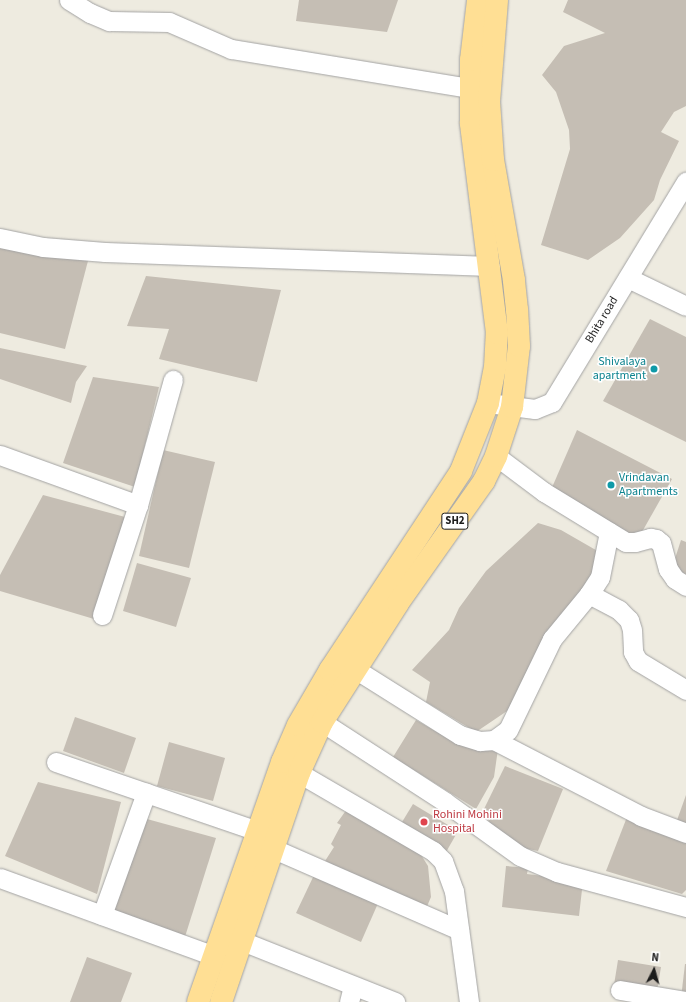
<!DOCTYPE html>
<style>
body{margin:0}
#map{position:relative;width:686px;height:1002px;overflow:hidden;background:#eeebe0;font-family:"Source Sans 3",sans-serif}
div>[style]{position:absolute}
.building>*{inset:0;background:#c5beb4}
.roads{filter:drop-shadow(0 0 1px #a3a3a3) drop-shadow(0 0 1px #a3a3a3)}
.minor>*{height:19px;margin:-9.5px;padding:0 9.5px;transform-origin:9.5px;border-radius:9.5px;background:#fff}
.primary>*{height:22px;margin:-11px;padding:0 11px;transform-origin:11px;border-radius:11px;background:#ffdf94}
.dots>*{width:11px;height:11px;translate:-50% -50%;box-sizing:border-box;border:2px solid #fff;border-radius:50%}
span{translate:-50% -50%;white-space:nowrap;text-align:center;line-height:1.15;-webkit-text-stroke:3px #fff;paint-order:stroke}
.shield-label span{padding:1px 3px;background:#fff;border:1px solid;border-radius:3px;-webkit-text-stroke-width:0}
.shield-label{font-size:11px;color:#1c1c1c;font-weight:700}
.street-label{font-size:12px;color:#1c1c1c}
.culture-label{font-size:12px;color:#0d838f}
.right{translate:-100% -50%;text-align:right}
.left{translate:0 -50%;text-align:left}
.health-label{font-size:12px;color:#be3a42}
.north{position:absolute;left:634px;top:950px;width:40px;height:40px;-webkit-text-stroke:3px #fff;paint-order:stroke;rotate:6deg;font-size:11px;font-weight:700;line-height:16px;text-align:center;color:#1c1c1c}
.north::after{content:'';display:block;margin:auto;width:14px;height:18px;background:#1c1c1c;clip-path:polygon(50% 0,100% 100%,50% 72%,0 100%)}
</style>
<div id="map">
<div class="building">
<div style="clip-path:polygon(299px 0,398px 0,387px 32px,296px 21px)"></div>
<div style="clip-path:polygon(568px 0,686px 0,686px 106px,674px 112px,661px 132px,679px 141px,660px 180px,654px 200px,620px 238px,588px 260px,541px 245px,570px 149px,569px 130px,556px 92px,542px 75px,564px 46px,605px 33px,563px 12px)"></div>
<div style="clip-path:polygon(0 248px,89px 257px,65px 349px,0 333px)"></div>
<div style="clip-path:polygon(146px 276px,281px 290px,257px 382px,159px 359px,169px 329px,127px 326px)"></div>
<div style="clip-path:polygon(650px 319px,686px 337px,686px 442px,603px 401px)"></div>
<div style="clip-path:polygon(0 348px,87px 366px,76px 382px,71px 403px,0 379px)"></div>
<div style="clip-path:polygon(93px 377px,159px 387px,135px 487px,63px 463px)"></div>
<div style="clip-path:polygon(577px 430px,672px 479px,638px 539px,550px 492px)"></div>
<div style="clip-path:polygon(163px 450px,215px 462px,189px 568px,139px 556px)"></div>
<div style="clip-path:polygon(43px 495px,125px 517px,94px 619px,0 591px,0 575px)"></div>
<div style="clip-path:polygon(538px 523px,561px 530px,601px 553px,583px 595px,513px 707px,476px 732px,426px 702px,430px 682px,412px 670px,449px 630px,459px 608px,486px 571px)"></div>
<div style="clip-path:polygon(681px 540px,686px 542px,686px 576px,671px 571px)"></div>
<div style="clip-path:polygon(137px 563px,191px 578px,176px 627px,123px 611px)"></div>
<div style="clip-path:polygon(75px 717px,136px 738px,124px 773px,63px 751px)"></div>
<div style="clip-path:polygon(416px 720px,442px 735px,498px 749px,494px 777px,476px 809px,393px 757px)"></div>
<div style="clip-path:polygon(169px 742px,225px 758px,213px 801px,157px 786px)"></div>
<div style="clip-path:polygon(505px 766px,563px 789px,538px 851px,513px 846px,491px 827px,484px 809px)"></div>
<div style="clip-path:polygon(38px 782px,121px 802px,97px 894px,5px 856px)"></div>
<div style="clip-path:polygon(686px 795px,686px 827px,676px 823px)"></div>
<div style="clip-path:polygon(413px 804px,458px 831px,445px 854px,399px 827px)"></div>
<div style="clip-path:polygon(347px 809px,418px 850px,428px 866px,431px 897px,425px 911px,325px 861px,334px 847px,331px 844px,341px 825px,337px 823px)"></div>
<div style="clip-path:polygon(627px 817px,686px 839px,686px 890px,682px 894px,606px 871px)"></div>
<div style="clip-path:polygon(147px 819px,216px 838px,184px 940px,111px 909px)"></div>
<div style="clip-path:polygon(506px 866px,528px 868px,527px 874px,583px 881px,579px 916px,502px 907px)"></div>
<div style="clip-path:polygon(315px 873px,379px 901px,361px 942px,296px 913px)"></div>
<div style="clip-path:polygon(87px 957px,132px 973px,121px 1002px,70px 1002px)"></div>
<div style="clip-path:polygon(618px 960px,661px 967px,657px 991px,614px 985px)"></div>
<div style="clip-path:polygon(685px 964px,686px 964px,686px 999px,681px 998px)"></div>
</div>
<div class="roads">
<div class="minor">
<div style="left:69px;top:0;width:25px;rotate:32deg"></div>
<div style="left:90px;top:13px;width:21px;rotate:23deg"></div>
<div style="left:109px;top:21px;width:60px;rotate:1deg"></div>
<div style="left:169px;top:22px;width:68px;rotate:23.5deg"></div>
<div style="left:231px;top:49px;width:242px;rotate:9.3deg"></div>
<div style="left:0;top:238px;width:44px;rotate:11.8deg"></div>
<div style="left:43px;top:247px;width:62px;rotate:4.6deg"></div>
<div style="left:105px;top:252px;width:385px;rotate:2.1deg"></div>
<div style="left:628px;top:278px;width:64px;rotate:25.8deg"></div>
<div style="left:488px;top:403px;width:47px;rotate:7.3deg"></div>
<div style="left:535px;top:409px;width:18px;rotate:-22deg"></div>
<div style="left:552px;top:402px;width:258px;rotate:-58.7deg"></div>
<div style="left:0;top:455px;width:147px;rotate:19.9deg"></div>
<div style="left:496px;top:456px;width:60px;rotate:36.9deg"></div>
<div style="left:544px;top:492px;width:96px;rotate:31.4deg"></div>
<div style="left:626px;top:542px;width:9px"></div>
<div style="left:635px;top:542px;width:16px;rotate:-15deg"></div>
<div style="left:650px;top:538px;width:6px;rotate:9deg"></div>
<div style="left:656px;top:539px;width:6px;rotate:39deg"></div>
<div style="left:661px;top:543px;width:27px;rotate:75deg"></div>
<div style="left:668px;top:569px;width:12px;rotate:55deg"></div>
<div style="left:675px;top:579px;width:13px;rotate:32deg"></div>
<div style="left:589px;top:594px;width:34px;rotate:28deg"></div>
<div style="left:619px;top:610px;width:14px;rotate:45deg"></div>
<div style="left:629px;top:620px;width:10px;rotate:73deg"></div>
<div style="left:632px;top:630px;width:22px;rotate:87deg"></div>
<div style="left:633px;top:652px;width:10px;rotate:61deg"></div>
<div style="left:638px;top:661px;width:56px;rotate:31.1deg"></div>
<div style="left:102px;top:615px;width:116px;rotate:-71.9deg"></div>
<div style="left:138px;top:505px;width:130px;rotate:-74.4deg"></div>
<div style="left:355px;top:669px;width:124px;rotate:32.2deg"></div>
<div style="left:460px;top:735px;width:21px;rotate:17deg"></div>
<div style="left:480px;top:741px;width:14px;rotate:-4deg"></div>
<div style="left:494px;top:740px;width:17px;rotate:-36deg"></div>
<div style="left:508px;top:730px;width:101px;rotate:-64.2deg"></div>
<div style="left:552px;top:639px;width:58px;rotate:-50.6deg"></div>
<div style="left:589px;top:594px;width:20px;rotate:-57deg"></div>
<div style="left:600px;top:577px;width:46px;rotate:-78.7deg"></div>
<div style="left:322px;top:722px;width:147px;rotate:33deg"></div>
<div style="left:445px;top:802px;width:92px;rotate:35.8deg"></div>
<div style="left:520px;top:856px;width:40px;rotate:23.4deg"></div>
<div style="left:557px;top:872px;width:134px;rotate:15.2deg"></div>
<div style="left:494px;top:740px;width:165px;rotate:27.3deg"></div>
<div style="left:641px;top:816px;width:48px;rotate:20.7deg"></div>
<div style="left:56px;top:762px;width:213px;rotate:18.9deg"></div>
<div style="left:299px;top:773px;width:155px;rotate:30.2deg"></div>
<div style="left:433px;top:851px;width:14px;rotate:45deg"></div>
<div style="left:443px;top:861px;width:32px;rotate:70deg"></div>
<div style="left:454px;top:891px;width:112px;rotate:82.3deg"></div>
<div style="left:274px;top:849px;width:202px;rotate:23.6deg"></div>
<div style="left:0;top:878px;width:228px;rotate:20deg"></div>
<div style="left:102px;top:915px;width:130px;rotate:-70.2deg"></div>
<div style="left:242px;top:941px;width:165px;rotate:21.7deg"></div>
<div style="left:620px;top:990px;width:67px;rotate:9.5deg"></div>
<div style="left:349px;top:1002px;width:16px;rotate:-76deg"></div>
</div>
<div class="primary">
<div style="left:198px;top:1002px;width:254px;rotate:-70.7deg"></div>
<div style="left:282px;top:762px;width:40px;rotate:-66.6deg"></div>
<div style="left:298px;top:725px;width:64px;rotate:-59.8deg"></div>
<div style="left:330px;top:670px;width:238px;rotate:-56.6deg"></div>
<div style="left:461px;top:471px;width:73px;rotate:-68.3deg"></div>
<div style="left:488px;top:403px;width:36px;rotate:-79deg"></div>
<div style="left:495px;top:368px;width:35px;rotate:-87deg"></div>
<div style="left:497px;top:333px;width:212px;rotate:-97.1deg"></div>
<div style="left:471px;top:123px;width:63px;rotate:-90deg"></div>
<div style="left:471px;top:60px;width:60px;rotate:-83.3deg"></div>
<div style="left:221px;top:1002px;width:242px;rotate:-71.2deg"></div>
<div style="left:299px;top:773px;width:56px;rotate:-65.7deg"></div>
<div style="left:322px;top:722px;width:141px;rotate:-57.4deg"></div>
<div style="left:398px;top:603px;width:149px;rotate:-54.8deg"></div>
<div style="left:484px;top:481px;width:28px;rotate:-64deg"></div>
<div style="left:496px;top:456px;width:52px;rotate:-71.9deg"></div>
<div style="left:512px;top:407px;width:61px;rotate:-83.5deg"></div>
<div style="left:519px;top:346px;width:36px;rotate:-93deg"></div>
<div style="left:517px;top:310px;width:30px;rotate:-96deg"></div>
<div style="left:514px;top:280px;width:122px;rotate:-99.9deg"></div>
<div style="left:493px;top:160px;width:58px;rotate:-93.9deg"></div>
<div style="left:489px;top:102px;width:102px;rotate:-85.5deg"></div>
</div>
</div>
<div class="dots">
<div style="left:654px;top:369px;background:#0f9aa8"></div>
<div style="left:611px;top:485px;background:#0f9aa8"></div>
<div style="left:424px;top:822px;background:#e0444e"></div>
</div>
<div class="shield-label">
<span style="left:455px;top:521px">SH2</span>
</div>
<div class="street-label">
<span style="left:602px;top:320px;rotate:-59deg">Bhita road</span>
</div>
<div class="culture-label">
<span class="right" style="left:646px;top:369px">Shivalaya<br>apartment</span>
<span class="left" style="left:619px;top:485px">Vrindavan<br>Apartments</span>
</div>
<div class="health-label">
<span class="left" style="left:433px;top:822px">Rohini Mohini<br>Hospital</span>
</div>
<div class="north">N</div>
</div>
